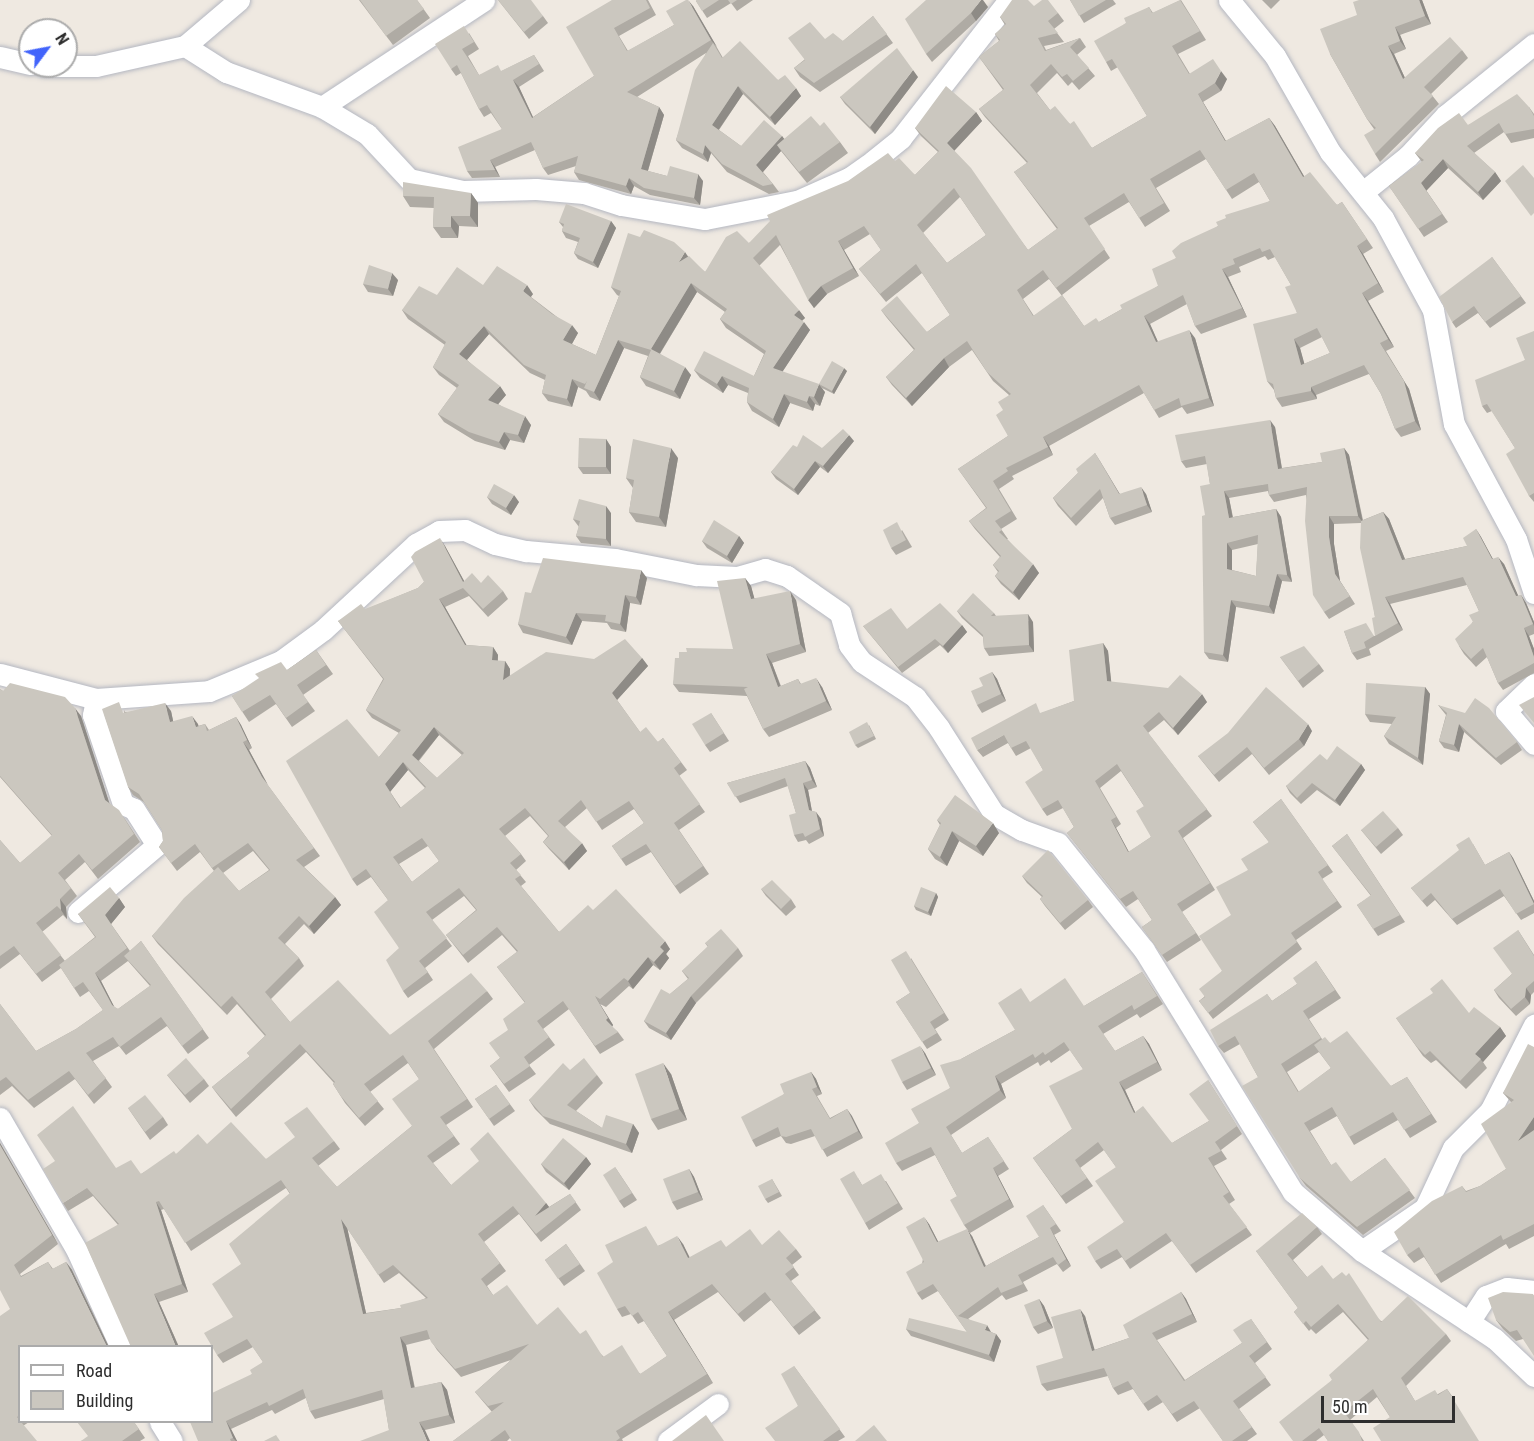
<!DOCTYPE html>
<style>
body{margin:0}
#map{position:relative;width:1534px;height:1441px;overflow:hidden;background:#efe9e1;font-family:"Roboto Condensed",sans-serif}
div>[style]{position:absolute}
.roads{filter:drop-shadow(0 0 2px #b4b7c1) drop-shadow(0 0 2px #b4b7c1)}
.minor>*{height:21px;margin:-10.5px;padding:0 10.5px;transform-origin:10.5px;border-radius:10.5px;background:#fff}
.wall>*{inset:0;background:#afaba4}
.shaded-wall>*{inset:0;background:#8e8b86}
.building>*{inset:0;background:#cbc7bf}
span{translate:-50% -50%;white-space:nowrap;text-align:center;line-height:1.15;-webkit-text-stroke:4.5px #fff;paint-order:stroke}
.legend{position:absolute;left:18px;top:1345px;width:195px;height:78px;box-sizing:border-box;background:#fff;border:2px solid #ababab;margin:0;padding:8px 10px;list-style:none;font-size:18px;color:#2e2e2e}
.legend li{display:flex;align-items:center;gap:12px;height:30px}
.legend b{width:30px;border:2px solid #ababab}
.north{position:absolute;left:18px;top:18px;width:60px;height:60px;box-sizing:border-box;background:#fff;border:2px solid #ababab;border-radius:50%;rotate:58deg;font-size:16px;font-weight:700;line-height:24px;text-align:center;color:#2e2e2e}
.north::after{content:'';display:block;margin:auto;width:21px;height:27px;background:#4264fb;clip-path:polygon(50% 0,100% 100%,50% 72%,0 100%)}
.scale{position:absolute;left:1321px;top:1396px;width:134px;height:27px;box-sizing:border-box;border:3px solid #2e2e2e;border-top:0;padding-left:8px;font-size:18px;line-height:21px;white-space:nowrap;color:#2e2e2e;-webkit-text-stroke:4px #fff;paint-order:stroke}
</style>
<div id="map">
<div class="roads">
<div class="minor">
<div style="left:1229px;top:0;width:72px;rotate:50.6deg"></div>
<div style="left:1275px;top:56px;width:111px;rotate:60.2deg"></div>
<div style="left:1330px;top:152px;width:85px;rotate:51.2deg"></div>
<div style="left:1383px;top:218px;width:105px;rotate:61.5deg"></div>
<div style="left:1433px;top:310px;width:116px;rotate:79.6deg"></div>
<div style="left:1454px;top:424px;width:131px;rotate:61.7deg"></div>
<div style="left:1516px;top:539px;width:57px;rotate:71.6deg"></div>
<div style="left:185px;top:46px;width:49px;rotate:32.4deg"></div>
<div style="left:226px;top:72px;width:102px;rotate:20deg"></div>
<div style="left:322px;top:107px;width:52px;rotate:31deg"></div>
<div style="left:367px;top:134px;width:62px;rotate:47deg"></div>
<div style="left:409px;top:179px;width:55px;rotate:12.5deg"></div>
<div style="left:463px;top:191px;width:73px;rotate:-1.6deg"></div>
<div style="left:536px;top:189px;width:48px;rotate:4.8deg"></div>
<div style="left:584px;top:193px;width:39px;rotate:18deg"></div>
<div style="left:621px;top:205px;width:85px;rotate:9.5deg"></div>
<div style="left:705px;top:219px;width:94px;rotate:-11.1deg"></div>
<div style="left:797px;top:201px;width:57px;rotate:-23.9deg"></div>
<div style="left:849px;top:178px;width:29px;rotate:-35deg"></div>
<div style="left:873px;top:161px;width:36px;rotate:-39deg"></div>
<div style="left:901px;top:138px;width:175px;rotate:-52deg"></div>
<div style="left:0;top:57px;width:31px;rotate:13deg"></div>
<div style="left:43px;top:66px;width:53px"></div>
<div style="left:96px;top:66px;width:91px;rotate:-12.7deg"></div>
<div style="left:185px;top:46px;width:71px;rotate:-40.4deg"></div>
<div style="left:322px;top:107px;width:194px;rotate:-33.4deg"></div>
<div style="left:1363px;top:192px;width:58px;rotate:-38.7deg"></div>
<div style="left:1408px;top:156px;width:56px;rotate:-47.2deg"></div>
<div style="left:1446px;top:115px;width:113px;rotate:-38.9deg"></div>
<div style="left:0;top:674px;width:99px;rotate:14.6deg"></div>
<div style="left:96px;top:699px;width:113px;rotate:-4deg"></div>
<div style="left:209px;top:691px;width:78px;rotate:-22.6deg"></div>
<div style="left:281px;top:661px;width:52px;rotate:-36.4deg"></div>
<div style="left:323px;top:630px;width:127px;rotate:-42.8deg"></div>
<div style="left:416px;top:544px;width:26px;rotate:-29deg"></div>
<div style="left:439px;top:531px;width:26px;rotate:-2deg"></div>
<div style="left:465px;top:530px;width:33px;rotate:25deg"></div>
<div style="left:495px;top:544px;width:32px;rotate:13deg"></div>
<div style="left:526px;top:551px;width:89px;rotate:5.1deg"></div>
<div style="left:615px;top:559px;width:83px;rotate:11.2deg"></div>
<div style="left:696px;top:575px;width:41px;rotate:2.8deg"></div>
<div style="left:737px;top:577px;width:29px;rotate:-16deg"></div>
<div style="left:765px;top:569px;width:23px;rotate:18deg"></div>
<div style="left:787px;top:576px;width:65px;rotate:34.9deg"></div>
<div style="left:840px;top:613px;width:33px;rotate:74deg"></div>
<div style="left:849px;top:645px;width:21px;rotate:53deg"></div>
<div style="left:862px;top:662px;width:64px;rotate:33.4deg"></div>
<div style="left:915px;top:697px;width:39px;rotate:52deg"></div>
<div style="left:939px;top:728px;width:102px;rotate:57.4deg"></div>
<div style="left:994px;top:814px;width:32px;rotate:30deg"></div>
<div style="left:1022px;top:830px;width:38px;rotate:20deg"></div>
<div style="left:1058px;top:843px;width:137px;rotate:51.2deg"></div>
<div style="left:1144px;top:950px;width:284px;rotate:58.4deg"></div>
<div style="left:1293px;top:1192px;width:91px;rotate:40.5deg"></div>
<div style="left:1362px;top:1251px;width:159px;rotate:33.5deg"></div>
<div style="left:1495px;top:1339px;width:54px;rotate:43.5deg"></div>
<div style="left:1534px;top:684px;width:39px;rotate:136deg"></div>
<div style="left:1506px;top:711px;width:43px;rotate:49.7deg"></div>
<div style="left:78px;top:912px;width:104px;rotate:-40.3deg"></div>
<div style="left:157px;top:845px;width:43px;rotate:-122.6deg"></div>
<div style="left:134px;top:809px;width:12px;rotate:-156deg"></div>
<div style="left:123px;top:804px;width:94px;rotate:-108.6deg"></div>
<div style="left:93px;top:715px;width:16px;rotate:-79deg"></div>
<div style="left:0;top:1118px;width:154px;rotate:59.9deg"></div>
<div style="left:77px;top:1251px;width:104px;rotate:65.6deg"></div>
<div style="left:1362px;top:1251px;width:76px;rotate:-34.3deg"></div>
<div style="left:1425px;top:1208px;width:66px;rotate:-65deg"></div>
<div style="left:1453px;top:1148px;width:52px;rotate:-45deg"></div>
<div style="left:1490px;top:1111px;width:97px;rotate:-62.9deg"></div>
<div style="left:1469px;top:1322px;width:31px;rotate:-57deg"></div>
<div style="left:1486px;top:1296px;width:22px;rotate:-21deg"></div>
<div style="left:1507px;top:1288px;width:27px;rotate:6deg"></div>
<div style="left:160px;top:1422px;width:22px;rotate:58deg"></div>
<div style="left:668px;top:1441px;width:62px;rotate:-36.5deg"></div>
</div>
</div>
<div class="wall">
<div style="clip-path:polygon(359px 0,417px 0,430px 18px,393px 45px)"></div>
<div style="clip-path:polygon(498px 0,543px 16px,548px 23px,529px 39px)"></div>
<div style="clip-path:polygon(612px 0,648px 0,656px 15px,619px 36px,628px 51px,674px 25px,693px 6px,723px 58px,778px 80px,801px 96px,775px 125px,743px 94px,719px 130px,741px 146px,782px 136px,784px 139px,820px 126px,840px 142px,848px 153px,807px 183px,781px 151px,763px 172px,773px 184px,779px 192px,769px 194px,727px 172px,711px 153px,708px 162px,682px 148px,676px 140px,706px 53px,637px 97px,659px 107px,664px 115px,648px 171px,667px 176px,703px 181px,700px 205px,650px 195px,634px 186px,631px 194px,579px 180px,574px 172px,576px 166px,548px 175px,543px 168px,535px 150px,495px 167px,500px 177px,472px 178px,467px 171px,502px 129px,491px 113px,484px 117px,479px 109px,461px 73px,456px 76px,451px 69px,469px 33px,479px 49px,468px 56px,479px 75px,502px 71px,534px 55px,544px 71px,519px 87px,533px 117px,594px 76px)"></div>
<div style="clip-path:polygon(697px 0,753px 0,737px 11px,731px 3px,707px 18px,696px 1px)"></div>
<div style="clip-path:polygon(926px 0,988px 7px,976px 21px,932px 62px,926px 54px)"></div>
<div style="clip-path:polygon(1070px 0,1113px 0,1116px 4px,1084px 23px)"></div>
<div style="clip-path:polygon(evenodd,1181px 0,1206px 40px,1178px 54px,1190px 74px,1227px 79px,1221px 91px,1203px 102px,1226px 141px,1269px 118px,1275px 126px,1304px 176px,1337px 205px,1342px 202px,1373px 248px,1363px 254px,1384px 292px,1368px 301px,1394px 347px,1386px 351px,1409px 389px,1421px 430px,1401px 437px,1395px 429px,1381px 394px,1369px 374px,1316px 395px,1317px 399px,1282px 407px,1276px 398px,1274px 390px,1267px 381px,1297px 313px,1291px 285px,1275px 257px,1268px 260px,1265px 256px,1239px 267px,1241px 272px,1228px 277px,1247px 317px,1201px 334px,1195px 326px,1187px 304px,1150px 324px,1158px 342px,1195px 338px,1214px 406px,1187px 414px,1182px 407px,1159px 418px,1144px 393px,1049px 446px,1053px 455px,1012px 476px,1014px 479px,999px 489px,1017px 519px,1001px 529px,1008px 539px,1007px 539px,1039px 573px,1019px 600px,1001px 584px,995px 576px,998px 572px,993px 565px,1000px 557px,975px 529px,969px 521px,986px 508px,958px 469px,1008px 436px,1003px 410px,1009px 395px,993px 381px,972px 350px,949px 367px,912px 406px,892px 385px,886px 377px,914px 350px,887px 318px,881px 310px,927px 332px,950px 315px,922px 273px,886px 302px,859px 269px,881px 250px,870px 234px,844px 250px,859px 276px,827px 294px,814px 308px,780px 245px,759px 266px,805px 318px,802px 321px,810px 330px,782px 372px,825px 392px,820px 406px,815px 404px,813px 411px,790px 403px,779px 427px,752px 411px,747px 402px,748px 393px,728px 385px,723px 393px,700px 378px,694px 370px,754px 376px,764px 354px,726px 328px,720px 319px,725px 312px,697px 292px,660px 354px,691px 375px,680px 399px,646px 386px,640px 377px,648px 356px,624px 348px,600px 401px,590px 397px,586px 391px,578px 387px,572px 407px,548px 401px,542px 393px,545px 380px,530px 373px,489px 334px,467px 360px,506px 395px,498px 404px,531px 425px,524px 443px,510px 440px,505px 450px,475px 441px,444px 422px,438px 414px,457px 388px,439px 375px,433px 367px,445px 345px,408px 319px,402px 310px,437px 295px,483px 285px,533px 294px,531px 297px,578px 333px,572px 344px,596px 355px,619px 296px,617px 295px,611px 287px,688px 257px,705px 272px,749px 243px,895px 161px,915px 175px,938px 152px,921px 136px,915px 128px,976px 112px,982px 121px,954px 151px,1028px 250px,1057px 229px,1014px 172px,1027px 163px,985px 117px,979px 109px,1003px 90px,979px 57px,999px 41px,995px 34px,1005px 25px,1000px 17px,1034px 6px,1058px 13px,1064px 21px,1054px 29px,1064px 42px,1044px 46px,1046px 50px,1080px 38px,1086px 47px,1077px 55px,1095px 76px,1079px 90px,1072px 82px,1068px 86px,1057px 73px,1037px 93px,1050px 110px,1070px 124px,1092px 148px,1147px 116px,1118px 67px,1111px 71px,1106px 62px,1126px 23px,1149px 7px,1153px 13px,1181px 0,1206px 159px,1232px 199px,1259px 182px,1270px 201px,1218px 226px,1176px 258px,1158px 286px,1122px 309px,1099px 322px,1084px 326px,1062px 295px,1110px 258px,1089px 226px,1129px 202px,1145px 227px,1170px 211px,1156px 188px,1206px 159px,1181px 0,960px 197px,986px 235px,947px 263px,923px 233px,960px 197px,1181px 0,1049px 279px,1062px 296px,1034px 316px,1023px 299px,1049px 279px,1181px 0,1322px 337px,1330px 353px,1304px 364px,1300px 348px,1322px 337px)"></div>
<div style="clip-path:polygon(1262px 0,1280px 0,1271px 9px)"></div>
<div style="clip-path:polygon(1422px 0,1431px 24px,1400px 35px,1406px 49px,1394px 54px,1405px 78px,1462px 50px,1468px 58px,1431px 94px,1439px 104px,1380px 162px,1375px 154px,1374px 129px,1367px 119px,1330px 54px)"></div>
<div style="clip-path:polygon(873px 16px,893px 43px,820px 92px,800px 77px,794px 68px,804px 60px,825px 39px,843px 41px)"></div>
<div style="clip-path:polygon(918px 77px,875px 134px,845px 104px,840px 97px)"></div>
<div style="clip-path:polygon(1529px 107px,1534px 114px,1534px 138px,1511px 143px,1504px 132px,1474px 153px,1495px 172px,1501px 181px,1483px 200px,1448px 168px,1426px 191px,1448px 222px,1424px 237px,1389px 186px,1422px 162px,1415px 153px,1468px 125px)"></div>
<div style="clip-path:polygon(471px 193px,478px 203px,478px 227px,459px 226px,458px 238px,441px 238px,433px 227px,434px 208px,410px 207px,403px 196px)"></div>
<div style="clip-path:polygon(611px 221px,616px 228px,598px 268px,578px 259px,574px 253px,578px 242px,566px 238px,562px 231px,563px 227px,559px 222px)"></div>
<div style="clip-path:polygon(1492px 257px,1526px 303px,1490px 328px,1478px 313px,1456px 328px,1452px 322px)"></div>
<div style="clip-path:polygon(398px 280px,393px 296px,368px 292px,363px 284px)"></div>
<div style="clip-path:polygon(1534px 331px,1534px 502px,1529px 496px,1515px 448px,1492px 411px,1487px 413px,1482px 406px,1525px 360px)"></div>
<div style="clip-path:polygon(847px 371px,834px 394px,822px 388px,819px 384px)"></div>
<div style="clip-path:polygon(evenodd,1275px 427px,1282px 468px,1322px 462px,1344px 448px,1349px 455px,1363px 520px,1383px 512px,1389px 519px,1405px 559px,1467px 546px,1476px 529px,1481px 537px,1493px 559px,1504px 564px,1518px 596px,1521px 595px,1526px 603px,1534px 622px,1534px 634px,1529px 636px,1534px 649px,1534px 673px,1503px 690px,1498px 683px,1487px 657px,1476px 667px,1464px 654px,1459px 646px,1479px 611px,1467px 585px,1390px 604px,1403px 630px,1380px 643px,1375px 636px,1380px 643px,1369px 649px,1371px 655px,1357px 660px,1352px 653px,1344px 631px,1375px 636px,1375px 617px,1361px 523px,1334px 524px,1334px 544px,1340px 581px,1355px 604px,1329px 619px,1324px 612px,1306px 495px,1274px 502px,1269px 495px,1268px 491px,1229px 498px,1233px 517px,1276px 509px,1281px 517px,1292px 582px,1282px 581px,1274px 614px,1236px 607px,1228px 662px,1209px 659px,1204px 652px,1205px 515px,1210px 484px,1207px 464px,1186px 468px,1181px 461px,1275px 427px,1258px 544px,1256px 576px,1232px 570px,1232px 550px,1258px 544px)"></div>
<div style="clip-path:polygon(606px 439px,611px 447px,611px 474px,583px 474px,578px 467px)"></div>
<div style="clip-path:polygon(854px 441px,828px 473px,820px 467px,798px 495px,776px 479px,771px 472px,797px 447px,822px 448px)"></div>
<div style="clip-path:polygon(1095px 453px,1119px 494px,1146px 494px,1152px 512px,1115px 525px,1110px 518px,1103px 498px,1076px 526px,1058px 506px,1053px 498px,1078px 473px)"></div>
<div style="clip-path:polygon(678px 458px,666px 527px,636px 522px,629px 512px,633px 488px,626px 478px)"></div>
<div style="clip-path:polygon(487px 497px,519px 502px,511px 515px,492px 504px)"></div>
<div style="clip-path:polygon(611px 513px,611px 546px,581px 543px,576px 536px,579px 527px,573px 519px)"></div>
<div style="clip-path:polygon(902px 530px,912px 547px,896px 555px,891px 548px)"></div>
<div style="clip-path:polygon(739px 536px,744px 543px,732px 563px,707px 548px,702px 541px)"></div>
<div style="clip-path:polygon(evenodd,445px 546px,464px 581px,481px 583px,503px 591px,508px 599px,488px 617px,469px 596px,445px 607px,466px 645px,493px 647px,498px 655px,498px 661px,505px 661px,510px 669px,510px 676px,594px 659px,642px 658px,648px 666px,617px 700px,640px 732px,658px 742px,663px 738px,687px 770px,679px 776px,705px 812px,679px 830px,709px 874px,680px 894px,651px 852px,626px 866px,612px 846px,644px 823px,634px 809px,602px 830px,587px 808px,565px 827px,587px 851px,569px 870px,549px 849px,543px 842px,548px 836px,530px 816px,505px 836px,521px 854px,526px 861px,516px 870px,526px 882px,521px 886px,559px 932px,593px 910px,670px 949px,666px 954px,669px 958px,660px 970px,653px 965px,633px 989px,629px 986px,606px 1007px,600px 1004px,613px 1025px,612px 1027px,618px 1032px,624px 1040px,600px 1054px,569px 1009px,543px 1029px,555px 1045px,529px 1065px,536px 1074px,509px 1092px,490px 1066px,500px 1058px,508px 1030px,525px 1003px,497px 967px,517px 952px,502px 935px,468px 963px,446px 935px,476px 910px,464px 896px,432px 920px,452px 946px,425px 968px,433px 980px,408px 998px,403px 991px,399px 948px,388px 900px,371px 877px,357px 886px,352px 879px,379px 757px,399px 733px,372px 718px,366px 710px,383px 679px,338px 621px,418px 588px,424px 582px,445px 546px,439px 735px,462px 755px,437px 778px,419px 761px,439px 735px,445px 546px,408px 770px,425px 788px,401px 808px,390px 792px,408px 770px,445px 546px,428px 846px,439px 861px,412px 882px,399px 864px,428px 846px)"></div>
<div style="clip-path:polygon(647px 578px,641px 605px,630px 603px,626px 632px,611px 629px,607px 623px,582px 621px,572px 645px,523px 633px,518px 624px,531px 593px)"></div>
<div style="clip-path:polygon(745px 578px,751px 586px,754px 598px,796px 600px,806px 652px,772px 663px,781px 686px,798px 679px,801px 684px,822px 687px,832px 710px,769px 737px,763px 729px,747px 696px,679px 692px,673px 684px,679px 658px,733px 649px)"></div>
<div style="clip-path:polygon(957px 611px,994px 613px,996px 616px,1033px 622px,1034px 652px,989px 656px,984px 648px,983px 637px,962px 618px)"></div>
<div style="clip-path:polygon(962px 625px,967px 632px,948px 653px,940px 645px,902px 673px,863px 626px,907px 629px)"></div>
<div style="clip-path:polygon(evenodd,1103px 643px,1108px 651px,1111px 682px,1207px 702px,1178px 735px,1164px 720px,1148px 733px,1212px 816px,1183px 838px,1215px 890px,1182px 912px,1201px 940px,1167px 962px,1142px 927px,1152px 920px,1138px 899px,1126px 907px,1067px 833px,1074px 827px,1063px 808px,1047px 816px,1042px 809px,1043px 770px,1031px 748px,1016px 756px,1008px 743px,983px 757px,977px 750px,1042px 713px,1074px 701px,1103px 643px,1121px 771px,1144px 806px,1151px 837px,1129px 852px,1116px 828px,1121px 824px,1100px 788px,1121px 771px)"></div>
<div style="clip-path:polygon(316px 650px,333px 674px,303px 695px,315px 711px,292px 727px,276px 704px,249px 722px,232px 696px,287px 670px)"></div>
<div style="clip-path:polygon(1280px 657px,1319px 664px,1324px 671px,1303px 688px)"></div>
<div style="clip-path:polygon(992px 672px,997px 679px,1006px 701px,982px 713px,977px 705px,983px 686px)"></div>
<div style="clip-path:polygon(1425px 687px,1430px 694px,1423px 765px,1389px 744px,1384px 736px,1392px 724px,1370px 722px,1365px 714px)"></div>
<div style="clip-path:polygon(evenodd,0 689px,3px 691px,81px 716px,109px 803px,125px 819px,140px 842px,98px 879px,85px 862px,65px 880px,77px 896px,66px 907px,67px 919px,63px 915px,42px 932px,65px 961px,95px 937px,78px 914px,119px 898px,125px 907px,111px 924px,130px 951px,141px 941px,209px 1038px,188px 1054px,167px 1026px,126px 1055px,119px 1046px,93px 1061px,112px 1087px,94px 1104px,75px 1079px,34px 1108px,12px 1086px,0 1095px,0 1004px,36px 1051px,76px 1029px,103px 1010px,89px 991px,80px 997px,61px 968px,42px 982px,20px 954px,0 969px,0 840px,20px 863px,52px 836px,0 777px,0 689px,128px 961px,150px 986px,118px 1009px,114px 1007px,101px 981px,128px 961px)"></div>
<div style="clip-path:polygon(1438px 705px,1517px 742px,1522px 750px,1501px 765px,1464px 732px,1459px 752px,1444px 748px,1439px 741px,1446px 715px)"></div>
<div style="clip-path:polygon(evenodd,124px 710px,125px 712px,171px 711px,173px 721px,198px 724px,198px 726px,205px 724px,209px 730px,236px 717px,241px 725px,252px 748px,249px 750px,267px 784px,320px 856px,304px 867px,335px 897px,341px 905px,314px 934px,304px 924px,285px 944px,299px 958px,304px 966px,271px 999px,290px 1022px,390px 1035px,487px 991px,493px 999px,434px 1049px,473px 1107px,446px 1125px,460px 1144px,433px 1163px,451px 1185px,546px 1203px,549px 1207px,570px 1194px,581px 1210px,541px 1242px,519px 1214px,484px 1242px,506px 1271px,487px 1286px,493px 1295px,537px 1325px,580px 1334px,604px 1357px,641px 1374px,667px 1356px,644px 1321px,638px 1324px,631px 1314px,622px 1317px,617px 1309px,659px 1245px,683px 1244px,689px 1258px,726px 1247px,762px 1245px,796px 1249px,802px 1257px,792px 1265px,799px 1275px,791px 1281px,821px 1318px,799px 1335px,771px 1300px,744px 1322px,718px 1292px,674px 1320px,713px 1383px,622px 1439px,623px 1441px,512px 1441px,510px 1438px,507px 1441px,453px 1441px,492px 1412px,475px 1392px,511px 1360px,461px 1377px,437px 1350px,430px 1339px,406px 1345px,415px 1388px,441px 1382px,447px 1390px,455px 1423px,425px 1430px,389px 1430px,384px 1399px,315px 1419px,310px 1411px,306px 1398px,275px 1414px,272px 1410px,231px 1429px,237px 1441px,198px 1441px,252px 1374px,263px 1362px,253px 1347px,223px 1363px,217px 1355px,233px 1317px,241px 1264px,290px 1194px,286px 1188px,191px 1251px,164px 1209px,161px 1210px,188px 1292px,159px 1302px,179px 1347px,118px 1225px,93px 1196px,68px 1211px,63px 1203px,116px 1168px,141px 1174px,176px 1154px,207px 1144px,266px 1159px,334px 1141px,340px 1149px,318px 1166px,337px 1187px,412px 1126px,419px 1079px,408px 1063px,370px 1092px,384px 1109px,365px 1126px,345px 1103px,333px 1084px,334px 1083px,306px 1052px,236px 1117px,218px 1095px,212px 1087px,250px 1056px,247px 1053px,265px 1036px,237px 1004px,227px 1015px,158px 944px,152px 936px,214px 871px,200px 852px,177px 871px,159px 847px,163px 841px,162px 830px,144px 802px,133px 795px,128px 787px,124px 710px,253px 851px,269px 870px,239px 891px,223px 873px,253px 851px,124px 710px,347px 1228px,384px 1283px,399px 1273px,426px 1298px,401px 1308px,366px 1313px,347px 1228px)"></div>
<div style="clip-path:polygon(711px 713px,729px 741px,710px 752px,705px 745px)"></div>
<div style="clip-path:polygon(869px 725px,876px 739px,858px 748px,855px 745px)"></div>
<div style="clip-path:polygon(1312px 731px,1304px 746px,1269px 775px,1252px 754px,1219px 782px,1198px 756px)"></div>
<div style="clip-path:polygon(1327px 760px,1361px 764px,1365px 770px,1340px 806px,1317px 790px,1301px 804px,1290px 793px,1286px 786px)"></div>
<div style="clip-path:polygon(805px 761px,810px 768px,817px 787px,808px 790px,812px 811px,816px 812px,821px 819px,824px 836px,809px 844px,806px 840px,798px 842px,794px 835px,796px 813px,788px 786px,740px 803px,727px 783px)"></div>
<div style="clip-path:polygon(1281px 799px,1333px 872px,1322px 879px,1342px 907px,1296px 940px,1302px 949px,1213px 1019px,1199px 1001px,1204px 997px,1222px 971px,1231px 915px,1248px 870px,1269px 842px,1253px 822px)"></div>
<div style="clip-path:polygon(937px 820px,999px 833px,983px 856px,959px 841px,947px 866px,935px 859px,928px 849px,940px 825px)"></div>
<div style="clip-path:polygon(1398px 828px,1403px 835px,1381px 854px,1361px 830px)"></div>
<div style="clip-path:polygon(1347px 834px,1405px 922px,1378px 936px,1357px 905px,1371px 896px,1332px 846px)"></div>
<div style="clip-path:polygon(1473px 844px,1485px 865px,1509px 852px,1513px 858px,1534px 901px,1534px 913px,1521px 920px,1504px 896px,1457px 925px,1435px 900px,1427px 907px,1411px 888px)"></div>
<div style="clip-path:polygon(1022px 876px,1088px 900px,1093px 907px,1065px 930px,1045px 906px,1040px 899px,1042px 897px,1027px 883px)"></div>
<div style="clip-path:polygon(761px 889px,791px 899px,796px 907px,786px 916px,766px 896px)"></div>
<div style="clip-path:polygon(936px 893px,938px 897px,931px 916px,916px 910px,914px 906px)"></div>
<div style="clip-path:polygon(1518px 930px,1534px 955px,1534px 992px,1531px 995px,1530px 1004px,1516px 1016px,1499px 998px,1494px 990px,1512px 974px)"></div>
<div style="clip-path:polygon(705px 943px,738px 948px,743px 956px,696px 1003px,671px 1040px,649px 1028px,644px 1021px,670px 994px,688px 979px,682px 971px,708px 947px)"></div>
<div style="clip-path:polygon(911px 958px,949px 1020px,935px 1029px,942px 1040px,927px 1049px,896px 1002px,910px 993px)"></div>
<div style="clip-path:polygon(evenodd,1316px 961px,1341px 998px,1309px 1019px,1322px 1039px,1330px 1043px,1391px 1086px,1407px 1077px,1437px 1122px,1410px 1138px,1398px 1120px,1354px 1145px,1337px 1116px,1310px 1131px,1331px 1165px,1351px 1182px,1385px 1158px,1415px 1198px,1363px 1235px,1306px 1186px,1300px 1178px,1258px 1077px,1240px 1044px,1224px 1053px,1218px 1046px,1267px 994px,1272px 1001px,1297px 984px,1316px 961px,1319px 1052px,1331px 1068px,1299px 1092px,1287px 1072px,1319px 1052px)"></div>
<div style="clip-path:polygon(1142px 972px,1163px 1004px,1140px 1018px,1137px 1014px,1103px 1034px,1115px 1051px,1143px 1036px,1149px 1044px,1162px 1070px,1125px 1090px,1135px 1112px,1172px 1143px,1209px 1121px,1208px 1080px,1242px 1134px,1221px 1150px,1227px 1159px,1214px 1166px,1235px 1200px,1229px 1204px,1252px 1235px,1196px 1273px,1172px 1241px,1130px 1269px,1122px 1257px,1101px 1269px,1095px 1261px,1124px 1222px,1116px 1167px,1104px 1150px,1080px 1168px,1093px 1186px,1066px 1204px,1033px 1158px,1072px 1129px,1083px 1069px,1070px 1050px,1051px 1063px,1049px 1060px,1040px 1066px,1038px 1062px,1001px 1084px,1006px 1098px,951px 1135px,962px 1153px,988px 1137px,1009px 1169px,998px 1176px,1014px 1207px,970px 1233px,964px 1225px,957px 1196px,935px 1155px,902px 1171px,896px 1163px,919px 1123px,950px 1088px,961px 1059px,1015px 1030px,1030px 1002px,1084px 1006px)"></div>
<div style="clip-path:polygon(1469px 1013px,1500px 1027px,1506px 1036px,1483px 1062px,1487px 1068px,1466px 1089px,1436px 1060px,1431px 1063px,1423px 1056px,1396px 1018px)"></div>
<div style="clip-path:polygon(1534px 1047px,1534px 1236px,1509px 1249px,1506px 1244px,1441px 1283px,1424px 1257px,1414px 1263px,1407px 1255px,1462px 1186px,1466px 1191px,1480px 1186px,1506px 1169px,1511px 1102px,1503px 1093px)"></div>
<div style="clip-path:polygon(925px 1053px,936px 1075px,907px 1090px,902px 1082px)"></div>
<div style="clip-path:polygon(570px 1070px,597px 1075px,603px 1083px,576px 1111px,602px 1128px,633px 1124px,639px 1133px,632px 1153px,550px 1124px,535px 1109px,529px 1100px)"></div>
<div style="clip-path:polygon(811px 1072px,816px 1079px,822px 1094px,817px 1096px,830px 1118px,847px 1109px,863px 1138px,827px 1157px,815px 1136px,791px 1144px,786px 1143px,781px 1136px,756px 1147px,752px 1140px,784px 1094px)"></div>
<div style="clip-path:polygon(671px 1074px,687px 1120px,658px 1130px,651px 1119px)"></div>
<div style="clip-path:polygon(167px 1075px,204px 1079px,209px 1086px,190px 1103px)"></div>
<div style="clip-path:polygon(496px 1085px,515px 1111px,494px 1126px,475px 1099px)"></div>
<div style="clip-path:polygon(128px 1108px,163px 1117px,168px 1125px,150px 1140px)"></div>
<div style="clip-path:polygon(0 1143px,58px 1244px,20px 1274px,21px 1276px,48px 1262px,53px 1269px,66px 1262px,72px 1270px,20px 1347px,20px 1422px,29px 1422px,0 1441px,10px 1309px)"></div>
<div style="clip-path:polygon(586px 1157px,591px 1164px,569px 1190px,546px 1172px,541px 1164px)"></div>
<div style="clip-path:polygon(615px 1167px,637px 1200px,624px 1208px,619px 1201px)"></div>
<div style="clip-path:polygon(689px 1169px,694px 1177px,703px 1200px,677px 1210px,672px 1202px)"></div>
<div style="clip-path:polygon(858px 1178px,862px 1185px,886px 1181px,903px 1209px,869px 1230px,865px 1223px)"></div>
<div style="clip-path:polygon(772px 1179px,782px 1196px,768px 1203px,765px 1199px)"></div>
<div style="clip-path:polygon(1043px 1205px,1061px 1231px,1054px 1235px,1071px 1266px,1063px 1272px,1057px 1264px,1023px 1282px,1028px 1291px,1006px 1300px,1002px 1295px,968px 1319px,991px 1332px,996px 1334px,1001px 1341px,994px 1362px,911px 1336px,906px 1329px,967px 1332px,938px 1291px,922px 1300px,917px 1293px,929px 1224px,938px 1242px,972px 1236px,986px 1266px,1039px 1237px)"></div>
<div style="clip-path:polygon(1317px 1227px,1322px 1234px,1293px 1260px,1307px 1277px,1333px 1279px,1381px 1321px,1446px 1334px,1451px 1341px,1406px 1386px,1415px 1401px,1438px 1394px,1447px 1389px,1452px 1396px,1390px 1417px,1377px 1397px,1350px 1420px,1364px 1441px,1328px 1441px,1324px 1435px,1316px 1441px,1293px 1441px,1332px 1380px,1368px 1340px,1343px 1312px,1316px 1334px,1311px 1329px,1309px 1331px,1294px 1312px,1298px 1308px,1256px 1251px)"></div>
<div style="clip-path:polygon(566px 1244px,585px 1271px,564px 1286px,545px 1260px)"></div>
<div style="clip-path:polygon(1181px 1292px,1186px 1299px,1197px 1322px,1157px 1340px,1185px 1380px,1242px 1343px,1251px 1319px,1272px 1349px,1255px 1363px,1271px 1385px,1239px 1409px,1257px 1434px,1247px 1441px,1223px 1441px,1200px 1408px,1177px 1422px,1163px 1402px,1148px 1411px,1133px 1389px,1118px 1395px,1113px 1388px,1108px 1376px,1047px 1391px,1041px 1384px,1063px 1358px,1085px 1316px,1094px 1350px,1129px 1338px)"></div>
<div style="clip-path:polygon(1534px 1295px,1523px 1339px,1516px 1341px,1503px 1329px,1496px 1320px)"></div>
<div style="clip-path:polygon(1039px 1299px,1044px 1306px,1053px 1328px,1038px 1334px,1033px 1327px)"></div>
<div style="clip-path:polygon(794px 1366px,845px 1437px,838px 1441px,775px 1441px,798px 1406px)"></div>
<div style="clip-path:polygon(134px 1422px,145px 1438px,140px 1441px,81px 1441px)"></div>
</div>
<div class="shaded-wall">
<div style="clip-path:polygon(688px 0,693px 6px,717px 47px,711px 40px)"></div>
<div style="clip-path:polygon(981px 0,983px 0,988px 7px,976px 21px,971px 13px)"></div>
<div style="clip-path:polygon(1419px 0,1422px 0,1431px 24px,1425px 16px)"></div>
<div style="clip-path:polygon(1395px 27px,1400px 35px,1406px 49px,1400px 41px)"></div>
<div style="clip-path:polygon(1388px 46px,1394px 54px,1409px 87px,1403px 79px)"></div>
<div style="clip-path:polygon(913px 70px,918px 77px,875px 134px,870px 127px)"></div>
<div style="clip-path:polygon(1221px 71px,1227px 79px,1221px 91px,1215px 83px)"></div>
<div style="clip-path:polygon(513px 80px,519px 87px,537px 126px,532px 118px)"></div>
<div style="clip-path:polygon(738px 86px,743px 94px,717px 132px,712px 125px)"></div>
<div style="clip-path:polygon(796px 88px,801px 96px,775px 125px,770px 117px)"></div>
<div style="clip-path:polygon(1198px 94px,1203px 102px,1231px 150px,1225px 141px)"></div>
<div style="clip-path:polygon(659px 107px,664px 115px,646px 177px,641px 169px)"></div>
<div style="clip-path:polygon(976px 112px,982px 121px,953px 152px,947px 143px)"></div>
<div style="clip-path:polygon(1269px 118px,1275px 126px,1309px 185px,1303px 177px)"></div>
<div style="clip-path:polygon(782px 136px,788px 144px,777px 145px,781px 151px,762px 173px,756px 165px)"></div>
<div style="clip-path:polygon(705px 145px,711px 153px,708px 162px,703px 154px)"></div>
<div style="clip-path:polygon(1443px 159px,1448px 168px,1426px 191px,1448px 222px,1421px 183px)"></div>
<div style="clip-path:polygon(490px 160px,495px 167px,500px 177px,495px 170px)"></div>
<div style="clip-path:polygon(1495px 172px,1501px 181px,1483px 200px,1478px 192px)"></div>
<div style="clip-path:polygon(698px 174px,703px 181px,700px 205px,694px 198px)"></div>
<div style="clip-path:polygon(629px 178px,634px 186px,631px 194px,626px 186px)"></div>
<div style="clip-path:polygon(471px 193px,478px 203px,478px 227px,470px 216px)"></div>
<div style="clip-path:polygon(451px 216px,459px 226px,458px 238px,451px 227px)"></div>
<div style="clip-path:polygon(611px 221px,616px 228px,598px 268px,593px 262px)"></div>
<div style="clip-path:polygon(838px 241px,844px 250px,859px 276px,853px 268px)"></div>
<div style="clip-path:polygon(1357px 246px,1363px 254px,1384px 292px,1378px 283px)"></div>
<div style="clip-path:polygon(685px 252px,691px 261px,679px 262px)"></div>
<div style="clip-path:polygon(1222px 269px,1228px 277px,1247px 317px,1242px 308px)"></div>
<div style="clip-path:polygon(392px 273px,398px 280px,393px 296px,388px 289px)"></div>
<div style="clip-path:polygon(691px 283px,697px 292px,657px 358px,651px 349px)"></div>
<div style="clip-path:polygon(527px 285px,533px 294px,529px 299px,523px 291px)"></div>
<div style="clip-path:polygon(821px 286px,827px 294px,814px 308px,808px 300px)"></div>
<div style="clip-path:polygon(1362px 293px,1368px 301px,1394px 347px,1388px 339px)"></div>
<div style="clip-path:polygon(799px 310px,805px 318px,799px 323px,794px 315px)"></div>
<div style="clip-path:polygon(1144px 316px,1150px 324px,1162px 351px,1156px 342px)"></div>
<div style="clip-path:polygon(804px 322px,810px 330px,779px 377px,773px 368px)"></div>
<div style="clip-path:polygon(572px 325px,578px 333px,569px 349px,563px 340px)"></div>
<div style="clip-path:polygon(484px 326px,489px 334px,465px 362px,459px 354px)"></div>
<div style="clip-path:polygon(1189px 330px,1195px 338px,1214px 406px,1209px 398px)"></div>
<div style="clip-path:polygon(1294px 339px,1300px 348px,1307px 373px,1301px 365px)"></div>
<div style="clip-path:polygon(618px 340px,624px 348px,600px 401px,594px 392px)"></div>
<div style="clip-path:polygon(1380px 343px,1409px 389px,1421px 430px,1415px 421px)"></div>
<div style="clip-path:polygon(944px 358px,949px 367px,912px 406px,906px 398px)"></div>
<div style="clip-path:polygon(685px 367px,691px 375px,680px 399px,674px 391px)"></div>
<div style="clip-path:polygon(844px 368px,847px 371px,834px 394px,832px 391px)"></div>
<div style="clip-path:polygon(722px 376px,728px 385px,723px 393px,717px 384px)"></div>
<div style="clip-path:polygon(572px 379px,578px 387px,572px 407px,567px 399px)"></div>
<div style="clip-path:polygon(819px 384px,825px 392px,820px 406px,814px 397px)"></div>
<div style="clip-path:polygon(500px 386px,506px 395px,494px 409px,488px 400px)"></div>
<div style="clip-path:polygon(1311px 387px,1316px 395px,1317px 399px,1311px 391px)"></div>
<div style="clip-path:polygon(784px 394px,790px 403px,779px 427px,773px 419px)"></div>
<div style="clip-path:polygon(809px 396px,815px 404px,813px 411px,807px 402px)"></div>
<div style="clip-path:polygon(525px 416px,531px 425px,524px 443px,518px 435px)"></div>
<div style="clip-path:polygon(1270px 420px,1275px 427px,1283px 476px,1278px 469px)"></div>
<div style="clip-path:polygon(504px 432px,510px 440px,505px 450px,499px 442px)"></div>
<div style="clip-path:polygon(849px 435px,854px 441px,828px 473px,823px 466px)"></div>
<div style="clip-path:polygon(1043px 437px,1049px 446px,1053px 455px,1048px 447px)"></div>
<div style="clip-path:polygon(606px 439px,611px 447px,611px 474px,606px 467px)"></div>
<div style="clip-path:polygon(671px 448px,678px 458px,666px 527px,659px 517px)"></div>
<div style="clip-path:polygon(1344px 448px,1349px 455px,1363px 523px,1358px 516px)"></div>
<div style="clip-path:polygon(1095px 453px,1100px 461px,1124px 501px,1119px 494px)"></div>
<div style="clip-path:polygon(815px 461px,820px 467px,798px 495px,794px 489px)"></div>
<div style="clip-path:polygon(1141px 487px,1146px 494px,1152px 512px,1147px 505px)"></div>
<div style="clip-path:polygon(1224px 491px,1229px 498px,1234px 525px,1229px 518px)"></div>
<div style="clip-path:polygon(514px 495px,519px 502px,511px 515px,506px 508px)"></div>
<div style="clip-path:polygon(606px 506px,611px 513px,611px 546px,606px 539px)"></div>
<div style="clip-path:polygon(1276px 509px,1281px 517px,1292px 582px,1287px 575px)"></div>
<div style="clip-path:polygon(1383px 512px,1389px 519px,1408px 567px,1402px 560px)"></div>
<div style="clip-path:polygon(1329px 516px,1334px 524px,1334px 544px,1340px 581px,1355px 604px,1335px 574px,1329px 537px)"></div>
<div style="clip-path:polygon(1476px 529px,1481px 537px,1497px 567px,1492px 559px)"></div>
<div style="clip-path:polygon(739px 536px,744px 543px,732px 563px,727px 556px)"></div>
<div style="clip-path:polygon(440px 538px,445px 546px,469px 590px,463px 582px)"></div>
<div style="clip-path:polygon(1227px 543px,1232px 550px,1232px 576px,1227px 569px)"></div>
<div style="clip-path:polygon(1498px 557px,1504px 564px,1522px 604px,1516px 596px)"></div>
<div style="clip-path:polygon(1033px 564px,1039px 573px,1019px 600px,1013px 592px)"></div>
<div style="clip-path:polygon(641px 570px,647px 578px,641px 605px,636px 597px)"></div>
<div style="clip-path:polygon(1277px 574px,1282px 581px,1274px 614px,1269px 606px)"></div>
<div style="clip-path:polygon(745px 578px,751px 586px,757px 608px,751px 599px)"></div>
<div style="clip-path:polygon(790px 591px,796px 600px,806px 652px,800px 644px)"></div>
<div style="clip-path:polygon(625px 595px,630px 603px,626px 632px,620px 624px)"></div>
<div style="clip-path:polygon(1521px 595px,1526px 603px,1534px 622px,1534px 626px)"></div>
<div style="clip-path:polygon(1385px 597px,1390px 604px,1403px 630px,1398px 623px)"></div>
<div style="clip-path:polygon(439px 599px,445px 607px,471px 653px,465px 645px)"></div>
<div style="clip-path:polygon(1231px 600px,1236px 607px,1228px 662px,1223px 655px)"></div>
<div style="clip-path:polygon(576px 613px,582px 621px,572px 645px,566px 637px)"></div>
<div style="clip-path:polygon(1028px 614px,1033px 622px,1034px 652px,1029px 645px)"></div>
<div style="clip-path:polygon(962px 625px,967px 632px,948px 653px,943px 646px)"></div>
<div style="clip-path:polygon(1524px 628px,1529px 636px,1534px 649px,1534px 657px)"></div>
<div style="clip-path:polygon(1103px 643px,1108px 651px,1112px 689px,1107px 681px)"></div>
<div style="clip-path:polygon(493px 647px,498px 655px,497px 668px,492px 660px)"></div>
<div style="clip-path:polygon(766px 654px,772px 663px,784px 696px,778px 687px)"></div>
<div style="clip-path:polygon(642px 658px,648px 666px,617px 700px,612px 693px)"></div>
<div style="clip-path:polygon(505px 661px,510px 669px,509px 688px,503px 680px)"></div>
<div style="clip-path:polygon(992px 672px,997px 679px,1006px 701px,1001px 694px)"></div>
<div style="clip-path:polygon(816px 678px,822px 687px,832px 710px,826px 701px)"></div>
<div style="clip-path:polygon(1425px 687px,1430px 694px,1423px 765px,1418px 758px)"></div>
<div style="clip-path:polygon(1202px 694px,1207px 702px,1178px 735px,1173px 728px)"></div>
<div style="clip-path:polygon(165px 703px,171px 711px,175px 730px,170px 722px)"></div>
<div style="clip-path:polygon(75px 708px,81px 716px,111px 808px,105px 800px)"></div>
<div style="clip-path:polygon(192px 716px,198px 724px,201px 735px,196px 727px)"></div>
<div style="clip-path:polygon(236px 717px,241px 725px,252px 748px,247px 740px)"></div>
<div style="clip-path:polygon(1308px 724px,1312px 731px,1304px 746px,1299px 739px)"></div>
<div style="clip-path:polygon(1459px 724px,1464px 732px,1459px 752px,1454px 745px)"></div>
<div style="clip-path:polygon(434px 727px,439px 735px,417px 762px,412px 755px)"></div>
<div style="clip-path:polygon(243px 742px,249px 750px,268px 785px,262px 777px)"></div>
<div style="clip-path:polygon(805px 761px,810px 768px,817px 787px,812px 780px)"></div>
<div style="clip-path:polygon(403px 762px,408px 770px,390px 792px,406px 816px,385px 784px)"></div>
<div style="clip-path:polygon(1361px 764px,1365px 770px,1340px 806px,1335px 800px)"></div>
<div style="clip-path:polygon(803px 783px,808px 790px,813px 817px,809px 810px)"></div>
<div style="clip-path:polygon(816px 812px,821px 819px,824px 836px,820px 829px)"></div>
<div style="clip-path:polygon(1111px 820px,1116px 828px,1133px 860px,1128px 852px)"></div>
<div style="clip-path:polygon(993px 823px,999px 833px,983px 856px,976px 846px)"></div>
<div style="clip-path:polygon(952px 831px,959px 841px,947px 866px,940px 857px)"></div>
<div style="clip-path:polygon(582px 843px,587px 851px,569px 870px,564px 862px)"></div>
<div style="clip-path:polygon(1509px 852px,1513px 858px,1534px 901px,1534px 904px)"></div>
<div style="clip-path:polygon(936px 893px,938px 897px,931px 916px,928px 912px)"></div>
<div style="clip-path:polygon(335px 897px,341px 905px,314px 934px,309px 926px)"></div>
<div style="clip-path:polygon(119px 898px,125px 907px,111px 924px,133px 957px,105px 915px)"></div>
<div style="clip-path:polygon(60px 899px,66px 907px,67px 919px,61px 910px)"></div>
<div style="clip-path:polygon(665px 941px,670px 949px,666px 954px,669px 958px,660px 970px,654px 962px,660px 947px)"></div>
<div style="clip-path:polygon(648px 957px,653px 965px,633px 989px,628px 981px)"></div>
<div style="clip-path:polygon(95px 973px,101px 981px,118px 1014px,112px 1005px)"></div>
<div style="clip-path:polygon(1526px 988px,1531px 995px,1530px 1004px,1525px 997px)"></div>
<div style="clip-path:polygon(595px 996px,613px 1025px,611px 1028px,606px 1020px)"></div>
<div style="clip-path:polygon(691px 996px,696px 1003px,671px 1040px,666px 1033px)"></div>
<div style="clip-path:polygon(1500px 1027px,1506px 1036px,1483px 1062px,1475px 1054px)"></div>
<div style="clip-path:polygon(1143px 1036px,1149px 1044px,1162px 1070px,1157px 1062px)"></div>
<div style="clip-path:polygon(920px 1046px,925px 1053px,936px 1075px,931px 1068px)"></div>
<div style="clip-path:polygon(663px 1063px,671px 1074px,687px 1120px,679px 1109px)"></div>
<div style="clip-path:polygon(811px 1072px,816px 1079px,822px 1094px,817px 1087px)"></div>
<div style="clip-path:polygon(995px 1076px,1001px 1084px,1006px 1098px,1000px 1090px)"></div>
<div style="clip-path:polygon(1119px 1082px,1125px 1090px,1139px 1121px,1134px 1113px)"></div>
<div style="clip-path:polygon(847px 1109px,852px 1116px,863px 1138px,858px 1131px)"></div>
<div style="clip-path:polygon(1534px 1117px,1534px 1135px,1518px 1141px)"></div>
<div style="clip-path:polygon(633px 1124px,639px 1133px,632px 1153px,626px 1144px)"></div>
<div style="clip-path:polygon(0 1143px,58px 1244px,52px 1235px,0 1145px)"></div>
<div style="clip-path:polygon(586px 1157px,591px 1164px,569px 1190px,564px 1183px)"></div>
<div style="clip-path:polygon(993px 1168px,998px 1176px,1014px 1207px,1009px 1199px)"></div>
<div style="clip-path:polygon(689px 1169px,694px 1177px,703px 1200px,698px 1192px)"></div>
<div style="clip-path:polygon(156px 1202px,161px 1210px,188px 1292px,182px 1284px)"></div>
<div style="clip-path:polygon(546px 1203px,552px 1211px,535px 1216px)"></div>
<div style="clip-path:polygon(924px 1217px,929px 1224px,942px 1249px,937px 1242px)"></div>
<div style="clip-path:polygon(341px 1219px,347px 1227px,368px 1322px,363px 1314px)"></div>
<div style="clip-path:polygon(1050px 1228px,1054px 1235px,1071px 1266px,1066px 1259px)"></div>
<div style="clip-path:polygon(967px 1229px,972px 1236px,989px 1274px,984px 1267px)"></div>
<div style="clip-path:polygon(677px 1236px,683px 1244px,694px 1266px,688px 1258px)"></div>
<div style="clip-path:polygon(66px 1262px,72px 1270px,109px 1347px,107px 1347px)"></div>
<div style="clip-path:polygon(1181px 1292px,1186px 1299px,1197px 1322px,1192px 1314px)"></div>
<div style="clip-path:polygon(154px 1294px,159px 1302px,179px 1347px,176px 1347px)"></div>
<div style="clip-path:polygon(1039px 1299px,1044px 1306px,1053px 1328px,1047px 1321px)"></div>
<div style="clip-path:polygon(1080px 1309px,1085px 1316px,1097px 1358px,1092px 1351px)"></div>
<div style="clip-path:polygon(668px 1312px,674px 1320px,713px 1383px,707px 1374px)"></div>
<div style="clip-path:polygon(987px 1325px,991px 1332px,985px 1330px)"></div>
<div style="clip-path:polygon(996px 1334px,1001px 1341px,994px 1362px,989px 1355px)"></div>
<div style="clip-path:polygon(400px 1337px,406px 1345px,416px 1396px,411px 1388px)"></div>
<div style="clip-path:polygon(441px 1382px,447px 1390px,455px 1423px,449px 1415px)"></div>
<div style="clip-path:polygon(226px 1421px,231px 1429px,237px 1441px,236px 1441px,233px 1438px)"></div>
<div style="clip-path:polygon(419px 1422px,425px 1430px,430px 1441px,427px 1441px)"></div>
</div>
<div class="building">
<div style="clip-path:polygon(360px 0,417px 0,424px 9px,386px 36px)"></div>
<div style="clip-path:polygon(498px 0,531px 0,543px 16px,524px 32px)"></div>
<div style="clip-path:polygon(612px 0,646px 0,650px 8px,614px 28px,627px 51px,674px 25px,666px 11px,686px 0,688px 0,711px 40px,627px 92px,659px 107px,641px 169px,667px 176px,670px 166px,698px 174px,694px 198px,644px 188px,629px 178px,626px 186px,574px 172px,578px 156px,543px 168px,531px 142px,490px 160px,495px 170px,467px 171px,458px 147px,502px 129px,487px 105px,479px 109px,457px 65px,451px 69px,435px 44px,464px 26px,474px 42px,462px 49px,479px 75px,498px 65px,501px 71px,534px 55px,539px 64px,513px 80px,532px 118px,594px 76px,566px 27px)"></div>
<div style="clip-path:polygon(697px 0,719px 0,702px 11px,696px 1px)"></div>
<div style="clip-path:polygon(728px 0,737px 0,731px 4px)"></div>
<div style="clip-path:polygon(926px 0,981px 0,971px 13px,926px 54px,905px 19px)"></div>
<div style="clip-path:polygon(evenodd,1012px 0,1028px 0,1034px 6px,1042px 0,1048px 0,1058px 13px,1048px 21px,1058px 33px,1038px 38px,1045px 51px,1080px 38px,1070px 47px,1089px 68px,1073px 81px,1067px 74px,1062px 77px,1051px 64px,1030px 85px,1050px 110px,1055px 106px,1070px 124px,1074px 121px,1092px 148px,1147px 116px,1112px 59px,1106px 62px,1094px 41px,1126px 23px,1124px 18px,1149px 7px,1152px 13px,1180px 0,1200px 31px,1172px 46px,1189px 74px,1213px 59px,1221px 71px,1215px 83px,1198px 94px,1225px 141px,1269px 118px,1303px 177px,1310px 172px,1337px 205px,1342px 202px,1367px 239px,1357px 246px,1378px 283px,1362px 293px,1388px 339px,1380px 343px,1404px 381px,1415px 421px,1395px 429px,1381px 394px,1364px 365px,1311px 387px,1311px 391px,1276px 398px,1273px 384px,1267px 381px,1253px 324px,1297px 313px,1285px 287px,1291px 285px,1270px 249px,1262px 252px,1260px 248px,1233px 259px,1235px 264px,1222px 269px,1242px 308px,1195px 326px,1183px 295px,1144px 316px,1156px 342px,1189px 330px,1209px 398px,1181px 406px,1179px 398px,1154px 410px,1139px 385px,1043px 437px,1048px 447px,1006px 468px,1008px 471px,993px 481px,1011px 511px,995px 521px,1002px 530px,999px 532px,1033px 564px,1013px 592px,995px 576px,999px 571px,993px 565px,1001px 556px,969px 521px,987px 508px,958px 469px,1008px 436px,996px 415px,1003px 410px,998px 402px,1011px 394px,987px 372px,967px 341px,944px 358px,906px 398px,886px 377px,915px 349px,881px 310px,897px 296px,927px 332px,950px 315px,916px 264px,880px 294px,859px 269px,881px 250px,864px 226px,838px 241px,853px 268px,821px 286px,808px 300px,776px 235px,753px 258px,799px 310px,794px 315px,804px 322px,773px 368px,819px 384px,814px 397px,809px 396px,807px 402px,784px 394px,773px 419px,747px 402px,749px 388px,722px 376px,717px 384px,694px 370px,704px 351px,754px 376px,766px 351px,720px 319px,727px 309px,691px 283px,651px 349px,685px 367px,674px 391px,640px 377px,651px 350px,618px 340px,594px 392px,584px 388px,587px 381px,585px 384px,572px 379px,567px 399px,542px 393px,546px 375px,524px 365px,484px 326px,459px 354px,500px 386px,488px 400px,525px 416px,518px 435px,504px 432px,499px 442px,469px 432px,438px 414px,459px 385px,433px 367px,446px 342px,402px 310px,419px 286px,437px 295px,457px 267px,483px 285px,497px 266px,527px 285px,523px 291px,552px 314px,572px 325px,563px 340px,596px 355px,621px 291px,611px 287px,628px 233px,640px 237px,644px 230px,674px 242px,685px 252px,679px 262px,689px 256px,705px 272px,726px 237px,737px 231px,749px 243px,770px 221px,767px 215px,848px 181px,888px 153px,895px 161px,899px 158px,915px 175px,939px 151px,915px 128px,946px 86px,976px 112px,947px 143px,971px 168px,1028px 250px,1058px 228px,1014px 172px,1028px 162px,979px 109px,1004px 89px,979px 57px,1000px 40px,995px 34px,1006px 24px,1000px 17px,1012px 0,1200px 150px,1226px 190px,1254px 173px,1270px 201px,1225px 215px,1226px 218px,1216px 222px,1218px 226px,1181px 243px,1172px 251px,1176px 258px,1152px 269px,1158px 286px,1120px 305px,1122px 309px,1099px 322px,1096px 318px,1084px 326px,1062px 295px,1033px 316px,1017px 290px,1043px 270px,1056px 288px,1105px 249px,1084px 218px,1124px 193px,1139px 218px,1164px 203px,1150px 179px,1200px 150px,1012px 0,954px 188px,986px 235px,947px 263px,917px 225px,954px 188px,1012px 0,1317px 328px,1330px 353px,1301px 365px,1294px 339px,1317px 328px)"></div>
<div style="clip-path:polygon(1070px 0,1106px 0,1079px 16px)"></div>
<div style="clip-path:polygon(1359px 0,1419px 0,1425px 16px,1395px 27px,1400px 41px,1388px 46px,1403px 79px,1450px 37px,1462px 50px,1424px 87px,1433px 96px,1375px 154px,1364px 135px,1376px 128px,1367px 119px,1330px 54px,1320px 29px,1357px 15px,1353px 2px)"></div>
<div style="clip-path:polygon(873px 16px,887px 34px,814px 83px,794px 68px,805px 60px,788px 38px,810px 22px,825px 39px,833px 33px,843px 41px)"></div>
<div style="clip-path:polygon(740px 41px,778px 80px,785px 75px,796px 88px,770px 117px,738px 86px,712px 125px,741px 146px,764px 120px,782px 136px,756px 165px,773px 184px,763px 186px,722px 164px,705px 145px,703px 154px,676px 140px,695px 70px,713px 43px,722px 58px)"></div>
<div style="clip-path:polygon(897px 48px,913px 70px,870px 127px,840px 97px)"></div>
<div style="clip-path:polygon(1517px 94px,1529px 107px,1534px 116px,1534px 129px,1505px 134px,1499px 123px,1467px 146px,1495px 172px,1478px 192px,1443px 159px,1421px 183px,1442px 214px,1418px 229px,1389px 186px,1424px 160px,1415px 153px,1438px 128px,1459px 113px,1468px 125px)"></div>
<div style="clip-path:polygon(811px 116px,820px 126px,824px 122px,840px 142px,799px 172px,777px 145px)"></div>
<div style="clip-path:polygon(1523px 165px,1534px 178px,1534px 213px,1531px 216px,1505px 181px)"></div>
<div style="clip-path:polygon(403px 182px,471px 193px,470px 216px,451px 216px,451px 227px,433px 227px,434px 197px,403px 196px)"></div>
<div style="clip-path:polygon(566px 204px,611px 221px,593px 262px,574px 253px,580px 238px,562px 231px,564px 224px,559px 222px)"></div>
<div style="clip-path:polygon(1492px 257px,1521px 296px,1485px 322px,1474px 306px,1452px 322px,1439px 297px)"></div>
<div style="clip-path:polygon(369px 265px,392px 273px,388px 289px,363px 284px)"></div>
<div style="clip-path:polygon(1534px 331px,1534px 493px,1529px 496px,1506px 454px,1515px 448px,1487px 404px,1482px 406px,1475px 380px,1525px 360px,1516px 338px)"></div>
<div style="clip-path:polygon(832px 361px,844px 368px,832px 391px,819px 384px)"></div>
<div style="clip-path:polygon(evenodd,1270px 420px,1278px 469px,1322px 462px,1320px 453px,1344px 448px,1358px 516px,1329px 516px,1329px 537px,1335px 574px,1350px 596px,1324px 612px,1313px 595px,1305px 521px,1307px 487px,1269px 495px,1268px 484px,1224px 491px,1229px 518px,1276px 509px,1287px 575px,1277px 574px,1269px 606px,1231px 600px,1223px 655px,1204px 652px,1202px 516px,1205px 515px,1200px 486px,1210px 484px,1205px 456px,1181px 461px,1175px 435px,1270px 420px,1258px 535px,1256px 576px,1227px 569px,1227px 543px,1258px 535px)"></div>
<div style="clip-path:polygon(843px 429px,849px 435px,823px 466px,815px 461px,794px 489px,771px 472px,793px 445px,797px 447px,803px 435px,822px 448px)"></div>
<div style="clip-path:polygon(579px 438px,606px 439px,606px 467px,578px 467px)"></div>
<div style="clip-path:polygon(633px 439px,671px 448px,659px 517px,629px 512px,634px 480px,626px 478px)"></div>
<div style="clip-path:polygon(1095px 453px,1119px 494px,1141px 487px,1147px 505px,1110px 518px,1100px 489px,1071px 518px,1053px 498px,1078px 473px,1076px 469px)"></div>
<div style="clip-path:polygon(494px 484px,514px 495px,506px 508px,487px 497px)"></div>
<div style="clip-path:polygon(579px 499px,606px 506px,606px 539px,576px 536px,580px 521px,573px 519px)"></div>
<div style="clip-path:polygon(1383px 512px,1402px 560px,1467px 546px,1463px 538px,1476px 529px,1492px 559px,1498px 557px,1516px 596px,1521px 595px,1533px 624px,1524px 628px,1534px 657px,1534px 663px,1498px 683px,1483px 648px,1471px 659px,1459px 646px,1455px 639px,1473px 622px,1469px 615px,1479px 611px,1463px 577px,1385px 597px,1398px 623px,1375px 636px,1372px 618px,1375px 617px,1360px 548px,1361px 521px)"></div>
<div style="clip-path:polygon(714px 520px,739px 536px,727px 556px,702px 541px)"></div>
<div style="clip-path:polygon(897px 522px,906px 540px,891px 548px,883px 530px)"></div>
<div style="clip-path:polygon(evenodd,440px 538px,463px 582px,472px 573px,481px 583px,488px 575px,503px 591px,483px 609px,463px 588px,439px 599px,465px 645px,493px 647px,492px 660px,505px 661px,503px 680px,546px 652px,594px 659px,625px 639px,642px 658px,612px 693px,640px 732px,646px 727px,658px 742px,663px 738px,681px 762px,674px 768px,700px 804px,674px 823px,703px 866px,675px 886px,646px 844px,621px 859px,612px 846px,644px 823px,629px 801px,596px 822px,581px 800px,558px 821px,582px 843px,564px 862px,543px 842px,549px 836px,525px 808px,499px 829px,521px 854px,510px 863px,521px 875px,515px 879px,559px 932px,588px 905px,593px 910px,616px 889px,665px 941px,660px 947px,664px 951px,654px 962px,648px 957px,628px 981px,624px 978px,600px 999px,595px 996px,608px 1018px,606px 1020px,618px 1032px,595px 1046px,563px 1001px,537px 1021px,549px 1037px,524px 1057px,530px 1066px,504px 1084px,490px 1066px,500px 1058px,489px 1043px,508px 1030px,503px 1019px,525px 1002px,497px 967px,518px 951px,497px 927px,463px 955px,446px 935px,477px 910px,459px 888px,426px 912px,447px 938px,419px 961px,428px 972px,403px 991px,386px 960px,399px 948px,374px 912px,388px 900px,366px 869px,352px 879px,286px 761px,347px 719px,379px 757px,401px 730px,366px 710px,384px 679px,338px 621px,361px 604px,365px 609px,418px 588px,424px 582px,411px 557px,415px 552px,440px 538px,434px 727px,464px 753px,437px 778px,412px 755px,434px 727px,440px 538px,403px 762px,426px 787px,400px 808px,385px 784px,403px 762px,440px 538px,422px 838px,439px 861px,412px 882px,393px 857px,422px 838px)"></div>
<div style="clip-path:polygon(543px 558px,641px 570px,636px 597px,625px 595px,620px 624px,605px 621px,606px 615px,576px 613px,566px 637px,518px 624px,525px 592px,531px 593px)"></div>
<div style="clip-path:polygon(745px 578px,751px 599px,790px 591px,800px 644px,766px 654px,778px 687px,798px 679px,800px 684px,816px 678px,826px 701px,763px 729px,744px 689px,748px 687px,673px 684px,675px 658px,679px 658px,679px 652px,687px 652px,686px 648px,733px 649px,717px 581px)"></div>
<div style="clip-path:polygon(973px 593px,994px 613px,991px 616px,1028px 614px,1029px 645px,984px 648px,983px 635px,957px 611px)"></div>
<div style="clip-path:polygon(940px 603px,962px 625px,943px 646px,935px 639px,898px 667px,863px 626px,891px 608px,907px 629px)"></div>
<div style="clip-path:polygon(1366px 623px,1374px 636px,1364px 642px,1366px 648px,1352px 653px,1344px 631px)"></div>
<div style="clip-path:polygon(evenodd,1103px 643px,1107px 681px,1168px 688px,1180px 675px,1202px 694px,1173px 728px,1159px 712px,1143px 726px,1207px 809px,1178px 831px,1210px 883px,1177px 904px,1196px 933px,1162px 955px,1142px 927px,1152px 920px,1133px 891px,1120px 899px,1067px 833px,1074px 827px,1058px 800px,1042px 809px,1025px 782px,1043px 770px,1026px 741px,1011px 748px,1004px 735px,977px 750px,971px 738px,1036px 703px,1040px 713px,1074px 701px,1069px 650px,1103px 643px,1117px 764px,1144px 806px,1136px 811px,1151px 837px,1128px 852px,1111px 820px,1116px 817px,1095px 781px,1117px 764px)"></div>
<div style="clip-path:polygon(1304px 646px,1319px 664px,1298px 681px,1280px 657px)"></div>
<div style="clip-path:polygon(316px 650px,326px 665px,297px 685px,308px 702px,286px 718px,270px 695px,242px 712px,232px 696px,259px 678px,255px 674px,281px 662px,287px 670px)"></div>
<div style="clip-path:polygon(992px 672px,1001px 694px,977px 705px,971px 691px,983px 686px,979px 678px)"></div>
<div style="clip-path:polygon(10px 683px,65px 697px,75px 708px,105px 800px,119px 810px,134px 834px,92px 870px,79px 854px,58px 873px,71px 888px,60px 899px,61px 910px,57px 906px,36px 923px,61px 955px,36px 974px,14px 946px,0 956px,0 840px,20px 863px,52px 835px,0 776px,0 689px,3px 691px)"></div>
<div style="clip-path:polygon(1366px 683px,1425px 687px,1418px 758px,1384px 736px,1396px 717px,1365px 714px)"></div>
<div style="clip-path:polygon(1266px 687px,1308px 724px,1299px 739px,1264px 768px,1247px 747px,1214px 775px,1198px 756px,1228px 733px)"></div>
<div style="clip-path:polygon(1534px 697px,1534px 723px,1519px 705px)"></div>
<div style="clip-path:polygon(1475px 698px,1489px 708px,1517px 742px,1496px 758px,1459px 724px,1454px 745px,1439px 741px,1447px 713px,1438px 705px,1465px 713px)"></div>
<div style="clip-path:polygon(evenodd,119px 702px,123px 713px,165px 703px,170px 722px,192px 716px,196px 727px,205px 724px,207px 731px,236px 717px,247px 740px,243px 742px,262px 777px,314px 848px,296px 860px,335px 897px,309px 926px,299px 916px,278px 938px,299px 958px,265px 992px,290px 1022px,338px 980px,390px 1035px,471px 973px,487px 991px,428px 1041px,467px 1099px,440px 1117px,454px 1136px,427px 1156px,451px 1185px,479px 1161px,470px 1149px,488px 1132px,546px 1203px,535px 1216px,570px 1194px,576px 1202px,536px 1234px,513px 1206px,478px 1234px,500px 1263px,481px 1279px,493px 1295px,507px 1285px,537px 1325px,558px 1307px,580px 1334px,586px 1330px,603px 1357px,622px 1345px,640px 1374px,667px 1356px,638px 1312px,632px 1316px,625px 1306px,617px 1309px,597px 1273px,613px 1262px,605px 1245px,646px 1226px,658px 1246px,677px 1236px,688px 1258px,721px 1240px,726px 1247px,750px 1229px,762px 1245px,779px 1230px,796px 1249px,786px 1258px,794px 1267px,785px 1274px,815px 1310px,793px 1327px,765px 1292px,738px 1314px,712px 1284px,668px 1312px,707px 1374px,616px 1431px,620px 1438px,616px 1441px,512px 1441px,505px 1430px,490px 1441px,453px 1441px,504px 1402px,488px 1406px,475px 1392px,529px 1344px,455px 1369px,431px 1342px,427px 1330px,400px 1337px,411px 1388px,441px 1382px,449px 1415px,419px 1422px,427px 1441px,360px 1441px,389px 1430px,382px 1390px,310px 1411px,303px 1389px,269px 1406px,267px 1402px,226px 1421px,233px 1438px,230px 1439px,231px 1441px,198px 1441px,190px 1422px,212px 1422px,212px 1393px,252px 1374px,250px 1370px,263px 1362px,247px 1339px,217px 1355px,204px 1333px,233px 1317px,212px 1284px,241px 1264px,229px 1244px,290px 1193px,281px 1180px,185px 1243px,159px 1201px,156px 1202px,182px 1284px,154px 1294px,176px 1347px,131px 1347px,85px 1243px,119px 1224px,87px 1188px,63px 1203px,43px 1169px,55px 1161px,37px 1135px,73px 1106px,116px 1168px,131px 1160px,141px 1174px,174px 1151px,176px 1154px,198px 1134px,207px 1144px,231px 1122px,266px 1159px,295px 1137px,284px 1123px,307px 1107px,334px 1141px,312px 1158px,337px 1187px,412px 1126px,392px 1099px,419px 1079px,403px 1055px,364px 1084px,378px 1101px,359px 1118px,340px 1095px,333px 1084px,335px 1082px,300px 1044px,231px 1109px,212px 1087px,250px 1056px,247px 1053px,266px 1035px,232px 996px,221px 1007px,152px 936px,184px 898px,218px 867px,239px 891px,270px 870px,248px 843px,212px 868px,195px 844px,171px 863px,159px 847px,163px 841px,162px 830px,139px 794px,128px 787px,102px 709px,119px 702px,341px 1219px,378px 1275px,393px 1265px,428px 1298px,400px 1305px,401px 1308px,363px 1314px,341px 1219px)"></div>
<div style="clip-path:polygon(711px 713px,724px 733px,705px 745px,692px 724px)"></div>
<div style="clip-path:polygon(867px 722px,874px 736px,855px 745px,849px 732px)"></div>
<div style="clip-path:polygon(1337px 746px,1361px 764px,1335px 800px,1312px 783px,1297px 798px,1286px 786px,1320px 754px,1327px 760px)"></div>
<div style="clip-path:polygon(805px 761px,812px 780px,803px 783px,809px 810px,816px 812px,820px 829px,805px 837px,803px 833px,794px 835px,789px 815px,796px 813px,785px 778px,735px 797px,727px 783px)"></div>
<div style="clip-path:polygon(955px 795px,993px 823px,976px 846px,952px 831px,940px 857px,928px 849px,941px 823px,937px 820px)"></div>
<div style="clip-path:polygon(1281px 799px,1328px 865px,1318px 872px,1337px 901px,1291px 933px,1297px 942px,1208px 1013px,1199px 1001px,1205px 997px,1199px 989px,1222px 971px,1199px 936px,1231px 915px,1216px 887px,1248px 870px,1241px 859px,1269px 842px,1253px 822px)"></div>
<div style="clip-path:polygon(1383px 811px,1398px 828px,1376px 847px,1361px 830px)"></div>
<div style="clip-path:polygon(1347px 834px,1400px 915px,1373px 929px,1357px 905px,1371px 895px,1332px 846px)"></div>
<div style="clip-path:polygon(1469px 837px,1485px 865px,1509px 852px,1534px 904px,1516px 914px,1500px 889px,1452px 919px,1431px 893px,1422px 901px,1411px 888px,1459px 850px,1456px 845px)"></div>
<div style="clip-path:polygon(1048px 850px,1088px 900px,1060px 923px,1040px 899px,1043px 896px,1022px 876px)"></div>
<div style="clip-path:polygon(772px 880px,791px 899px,781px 909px,761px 889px)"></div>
<div style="clip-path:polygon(110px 887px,119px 898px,105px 915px,127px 948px,95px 973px,112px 1005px,118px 1009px,151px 985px,124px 956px,141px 941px,203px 1029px,182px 1046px,161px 1017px,120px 1047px,113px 1037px,86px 1053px,106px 1078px,88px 1095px,69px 1071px,28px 1100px,6px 1077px,0 1081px,0 1004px,36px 1051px,76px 1029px,103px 1010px,83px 982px,74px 988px,59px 965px,96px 937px,78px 914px)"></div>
<div style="clip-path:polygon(921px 887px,936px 893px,928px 912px,914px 906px)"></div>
<div style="clip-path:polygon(721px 929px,738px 948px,691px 996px,666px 1033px,644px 1021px,661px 989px,670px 994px,689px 978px,682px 971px,708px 946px,705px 943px)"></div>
<div style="clip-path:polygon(1518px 930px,1534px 956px,1534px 981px,1526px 988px,1525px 997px,1511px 1009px,1494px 990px,1512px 974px,1493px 948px)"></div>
<div style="clip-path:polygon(906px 951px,944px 1013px,930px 1022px,937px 1033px,922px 1042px,896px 1002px,910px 993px,891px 960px)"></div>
<div style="clip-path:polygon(1316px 961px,1335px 990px,1303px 1011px,1321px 1038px,1281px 1064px,1298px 1092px,1331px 1068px,1314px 1045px,1325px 1037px,1330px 1043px,1347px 1031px,1391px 1086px,1407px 1077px,1431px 1114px,1404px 1130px,1393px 1112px,1349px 1137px,1332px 1107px,1304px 1123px,1331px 1165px,1336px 1162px,1351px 1182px,1385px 1158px,1410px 1190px,1357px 1227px,1300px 1178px,1242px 1086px,1258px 1077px,1235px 1036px,1218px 1046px,1210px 1030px,1267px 994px,1272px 1001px,1297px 984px,1293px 978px)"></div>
<div style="clip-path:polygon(1142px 972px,1157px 996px,1134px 1010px,1132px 1005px,1098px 1026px,1115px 1051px,1143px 1036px,1157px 1062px,1119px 1082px,1134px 1113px,1143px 1106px,1172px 1143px,1209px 1121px,1189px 1094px,1208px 1080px,1237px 1126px,1215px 1142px,1221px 1151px,1208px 1158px,1229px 1192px,1223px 1196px,1247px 1227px,1190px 1265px,1166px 1233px,1125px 1261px,1117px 1249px,1095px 1261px,1087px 1247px,1124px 1222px,1095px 1181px,1116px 1167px,1098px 1142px,1075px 1160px,1087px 1178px,1061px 1196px,1033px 1158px,1072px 1129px,1049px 1086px,1083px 1069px,1064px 1042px,1045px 1055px,1043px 1052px,1035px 1058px,1033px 1054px,995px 1076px,1000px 1090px,946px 1127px,962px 1153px,988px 1137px,1004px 1161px,993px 1168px,1009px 1199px,964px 1225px,950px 1200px,957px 1196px,931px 1147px,896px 1163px,885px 1143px,919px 1123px,911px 1109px,950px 1088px,940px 1065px,961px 1059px,1015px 1030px,998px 1003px,1021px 988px,1030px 1002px,1065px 978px,1084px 1006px)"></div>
<div style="clip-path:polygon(1442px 979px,1469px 1013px,1474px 1007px,1500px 1027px,1475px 1054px,1481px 1059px,1460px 1081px,1430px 1051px,1425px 1055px,1417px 1047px,1396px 1018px,1433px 993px,1430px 989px)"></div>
<div style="clip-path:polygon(1528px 1044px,1534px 1047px,1534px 1117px,1518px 1141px,1534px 1130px,1534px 1224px,1503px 1240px,1501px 1235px,1435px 1275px,1419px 1247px,1407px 1255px,1394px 1232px,1432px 1201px,1462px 1186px,1466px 1192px,1480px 1186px,1506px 1169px,1481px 1124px,1514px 1100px,1503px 1093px)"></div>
<div style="clip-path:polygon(920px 1046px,931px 1068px,902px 1082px,891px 1060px)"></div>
<div style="clip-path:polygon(186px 1058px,204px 1079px,185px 1095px,167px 1075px)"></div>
<div style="clip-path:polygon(584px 1058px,597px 1075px,567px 1105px,602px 1128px,606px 1115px,633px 1124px,626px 1144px,543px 1116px,529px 1100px,563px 1063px,570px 1070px)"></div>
<div style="clip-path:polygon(663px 1063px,679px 1109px,651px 1119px,635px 1074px)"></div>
<div style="clip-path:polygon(811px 1072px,817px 1087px,812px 1089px,830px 1119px,847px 1109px,858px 1131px,822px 1150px,811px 1129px,786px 1137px,781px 1136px,778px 1127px,752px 1140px,741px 1117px,784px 1094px,780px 1084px)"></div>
<div style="clip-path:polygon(496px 1085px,510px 1104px,489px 1119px,475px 1099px)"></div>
<div style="clip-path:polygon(145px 1095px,163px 1117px,145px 1132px,128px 1108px)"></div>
<div style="clip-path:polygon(563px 1138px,586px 1157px,564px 1183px,541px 1164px)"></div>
<div style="clip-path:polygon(0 1145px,52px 1235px,14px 1265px,21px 1277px,48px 1262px,52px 1269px,66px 1262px,107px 1347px,20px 1347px,20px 1415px,17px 1417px,37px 1441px,0 1441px,0 1316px,10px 1309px,0 1290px)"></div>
<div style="clip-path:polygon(615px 1167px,632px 1193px,619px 1201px,603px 1175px)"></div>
<div style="clip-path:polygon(689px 1169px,698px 1192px,672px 1202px,663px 1179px)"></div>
<div style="clip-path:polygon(854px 1171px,862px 1185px,881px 1174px,898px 1203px,865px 1223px,840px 1179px)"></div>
<div style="clip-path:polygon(772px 1179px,779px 1192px,765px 1199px,758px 1186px)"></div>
<div style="clip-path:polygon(1043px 1205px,1056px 1224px,1050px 1228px,1066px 1259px,1058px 1265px,1053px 1257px,1018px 1275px,1023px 1284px,1001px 1293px,998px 1287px,958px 1316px,987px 1325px,985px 1330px,996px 1334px,989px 1355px,906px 1329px,909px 1318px,967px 1332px,933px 1284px,917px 1293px,906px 1272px,924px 1262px,906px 1227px,924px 1217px,937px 1242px,967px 1229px,984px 1267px,1039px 1237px,1026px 1216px)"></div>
<div style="clip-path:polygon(1302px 1213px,1317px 1227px,1287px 1254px,1307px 1277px,1322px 1265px,1333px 1279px,1342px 1272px,1346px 1276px,1349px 1273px,1381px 1322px,1408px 1296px,1446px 1334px,1401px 1378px,1415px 1401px,1435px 1390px,1438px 1395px,1447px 1389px,1479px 1441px,1381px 1441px,1373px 1428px,1390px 1417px,1373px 1389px,1344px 1412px,1359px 1432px,1362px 1441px,1328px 1441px,1319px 1428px,1302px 1441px,1293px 1441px,1279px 1422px,1332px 1380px,1329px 1375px,1369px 1339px,1338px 1304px,1311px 1327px,1306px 1321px,1303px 1324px,1294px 1312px,1298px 1308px,1256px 1251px)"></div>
<div style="clip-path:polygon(566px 1244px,580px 1264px,558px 1279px,545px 1260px)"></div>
<div style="clip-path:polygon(1181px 1292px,1192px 1314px,1152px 1333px,1184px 1381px,1242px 1343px,1233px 1330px,1245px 1322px,1251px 1319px,1267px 1342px,1249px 1356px,1266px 1377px,1233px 1401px,1252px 1427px,1232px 1441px,1223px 1441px,1194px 1401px,1172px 1414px,1157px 1395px,1143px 1404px,1128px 1381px,1113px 1388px,1104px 1368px,1041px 1384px,1036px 1366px,1063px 1358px,1051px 1317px,1080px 1309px,1092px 1351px,1129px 1338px,1123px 1325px)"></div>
<div style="clip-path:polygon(1503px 1292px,1533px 1294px,1534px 1296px,1534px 1356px,1517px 1330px,1510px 1332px,1496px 1320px,1488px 1298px)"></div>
<div style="clip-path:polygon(1039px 1299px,1047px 1321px,1033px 1327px,1024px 1305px)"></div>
<div style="clip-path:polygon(794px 1366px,840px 1429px,823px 1441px,775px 1441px,765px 1428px,798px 1406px,781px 1374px)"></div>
<div style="clip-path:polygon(706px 1415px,724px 1441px,672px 1441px)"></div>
<div style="clip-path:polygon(77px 1422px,134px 1422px,139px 1429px,122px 1441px,81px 1441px,88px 1436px)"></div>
<div style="clip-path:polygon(874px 1425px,887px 1441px,855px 1441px)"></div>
<div style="clip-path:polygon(276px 1435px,280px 1441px,264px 1441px)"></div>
</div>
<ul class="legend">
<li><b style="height:8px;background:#fff"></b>Road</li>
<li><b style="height:16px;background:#cbc7bf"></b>Building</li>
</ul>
<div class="north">N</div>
<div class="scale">50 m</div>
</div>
